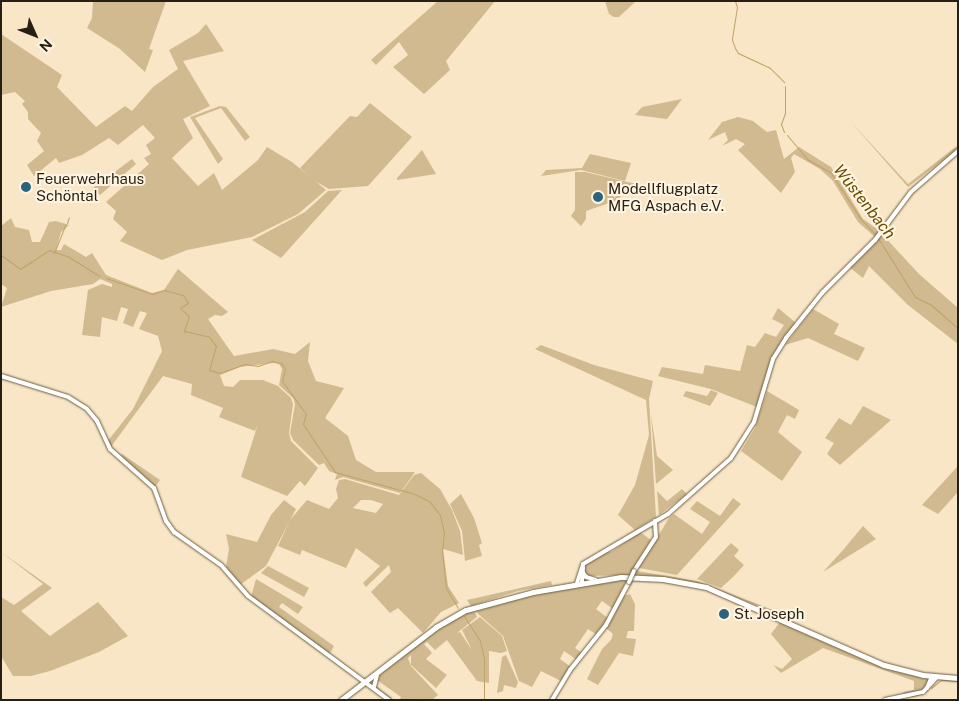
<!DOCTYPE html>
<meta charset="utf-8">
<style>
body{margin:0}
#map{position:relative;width:959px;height:701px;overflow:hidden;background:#f8e6c6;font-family:"Public Sans",sans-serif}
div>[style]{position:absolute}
.green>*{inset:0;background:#d1ba8f}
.stream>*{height:1px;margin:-0.5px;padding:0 0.5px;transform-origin:0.5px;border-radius:0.5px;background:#c0a167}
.roads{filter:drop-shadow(0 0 1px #6c5d41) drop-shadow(0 0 1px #6c5d41)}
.secondary>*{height:4px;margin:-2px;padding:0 2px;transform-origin:2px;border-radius:2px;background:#fff}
.primary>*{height:5px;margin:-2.5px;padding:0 2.5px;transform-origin:2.5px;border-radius:2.5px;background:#fff}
.bridges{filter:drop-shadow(0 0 1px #6c5d41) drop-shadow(0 0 1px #6c5d41)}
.secondary-bridge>*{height:4px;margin:-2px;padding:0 2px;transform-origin:2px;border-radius:2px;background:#fff}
.dots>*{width:14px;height:14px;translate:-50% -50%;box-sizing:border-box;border:2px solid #fff4e1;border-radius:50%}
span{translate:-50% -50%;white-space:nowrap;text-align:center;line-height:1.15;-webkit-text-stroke:4px #fff4e1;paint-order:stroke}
.poi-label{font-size:15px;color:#261f13}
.left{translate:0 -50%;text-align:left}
.water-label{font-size:16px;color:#6c4d00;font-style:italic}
.frame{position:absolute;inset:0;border:2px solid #261f13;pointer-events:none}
.north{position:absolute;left:10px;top:10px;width:50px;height:50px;-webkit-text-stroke:4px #fff4e1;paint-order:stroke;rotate:134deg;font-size:14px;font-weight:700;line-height:20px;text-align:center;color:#261f13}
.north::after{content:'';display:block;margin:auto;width:18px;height:22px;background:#261f13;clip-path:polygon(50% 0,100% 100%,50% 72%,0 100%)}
</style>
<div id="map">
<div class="green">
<div style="clip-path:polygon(93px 1px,166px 1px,149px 49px,153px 50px,145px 72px,120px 49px,87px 28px,92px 18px)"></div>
<div style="clip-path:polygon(438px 1px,495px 1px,446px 61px,450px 70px,424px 94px,393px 67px,408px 55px,399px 42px,376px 65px,371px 60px)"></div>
<div style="clip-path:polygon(605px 1px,636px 1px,619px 17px,614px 17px,609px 14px)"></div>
<div style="clip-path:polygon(206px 24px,224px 51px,183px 61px,210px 106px,183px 119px,193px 138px,172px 158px,198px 186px,214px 173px,222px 190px,258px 160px,267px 147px,292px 162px,326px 190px,298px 214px,252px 237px,187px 250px,162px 260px,120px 241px,127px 232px,113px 219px,116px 211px,106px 202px,149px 164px,144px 158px,151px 154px,146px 145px,155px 138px,143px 125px,118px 145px,109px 138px,82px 155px,59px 163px,56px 158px,34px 176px,27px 165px,44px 151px,37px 141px,41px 133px,28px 119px,28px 112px,22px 104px,25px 101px,15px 92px,1px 95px,1px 34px,62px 75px,57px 87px,96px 127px,125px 106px,132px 111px,153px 87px,178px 69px,169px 50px,198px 33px)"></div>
<div style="clip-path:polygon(682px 99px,667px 119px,635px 115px,642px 107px)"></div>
<div style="clip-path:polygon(370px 103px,412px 137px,368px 186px,329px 189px,313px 180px,300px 168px,350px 116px,357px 117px)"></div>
<div style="clip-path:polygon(220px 106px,226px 107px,250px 137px,245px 141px,221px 108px,195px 118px,223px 159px,218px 164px,190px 117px)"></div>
<div style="clip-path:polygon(738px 117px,753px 121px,767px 132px,776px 130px,784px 159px,799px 147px,831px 167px,863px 219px,880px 231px,875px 237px,858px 222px,833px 181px,820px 169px,794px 154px,791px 158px,795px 172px,781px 193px,738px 150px,745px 144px,736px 139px,722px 146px,728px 140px,725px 132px,708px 140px,722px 122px)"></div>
<div style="clip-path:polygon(850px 121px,908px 184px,958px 145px,958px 149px,908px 187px)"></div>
<div style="clip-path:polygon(422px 150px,436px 174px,397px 180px,397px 178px)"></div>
<div style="clip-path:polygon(590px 154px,631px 163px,625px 181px,581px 170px,541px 176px,546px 170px,582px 168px)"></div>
<div style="clip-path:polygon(132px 159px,136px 164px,100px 195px,93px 188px)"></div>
<div style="clip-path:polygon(575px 172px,585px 172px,636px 184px,615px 201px,586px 211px,586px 219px,581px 226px,571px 216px,575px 210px)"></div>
<div style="clip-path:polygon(342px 190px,281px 258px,252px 240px,305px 212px,328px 191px)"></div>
<div style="clip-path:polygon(11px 218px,15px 227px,29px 230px,32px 242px,40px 242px,49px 222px,56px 221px,69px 225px,61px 232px,56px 250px,61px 250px,64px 244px,86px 257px,92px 253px,106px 275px,152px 293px,164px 290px,178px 269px,228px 312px,222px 316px,215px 315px,208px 319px,234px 356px,273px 349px,295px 354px,310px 342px,308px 361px,316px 381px,344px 388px,325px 418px,348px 436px,356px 460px,376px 472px,415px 472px,400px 493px,343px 477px,335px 480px,337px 474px,329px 471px,324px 463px,319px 465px,293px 440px,290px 433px,295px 404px,293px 398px,279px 385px,282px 369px,279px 364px,274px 363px,240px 367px,220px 375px,224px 386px,233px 387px,240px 380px,263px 380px,278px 386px,291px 398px,293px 404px,289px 433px,291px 441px,318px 468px,305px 486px,300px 481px,287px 496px,241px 477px,258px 424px,255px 431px,219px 417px,223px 408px,191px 395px,192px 384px,163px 376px,110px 448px,107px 442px,133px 409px,162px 351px,158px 336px,139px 329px,147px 313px,140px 311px,133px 327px,123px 323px,128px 309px,121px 307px,117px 321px,102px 317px,100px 337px,82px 335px,88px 290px,102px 284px,112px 287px,112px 284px,100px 279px,93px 284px,51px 291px,1px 307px,7px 288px,1px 284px,1px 226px)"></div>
<div style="clip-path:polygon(882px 234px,919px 274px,958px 308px,958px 344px,908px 305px,869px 266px,863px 278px,849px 267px)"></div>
<div style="clip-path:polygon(778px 308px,796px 323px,776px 353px,757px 407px,711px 389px,658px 376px,662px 367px,703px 374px,705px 365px,740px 371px,747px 345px,755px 347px,765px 333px,776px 337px,784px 325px,772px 319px)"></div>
<div style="clip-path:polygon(813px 309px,839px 324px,834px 334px,865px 348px,858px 361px,808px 338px,785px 345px)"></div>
<div style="clip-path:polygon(541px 345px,594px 365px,653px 381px,649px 399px,656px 517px,635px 530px,618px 515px,635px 485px,649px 435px,646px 400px,535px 349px)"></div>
<div style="clip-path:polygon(711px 390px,718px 393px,710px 406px,683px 396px,686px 391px,707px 396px)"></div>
<div style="clip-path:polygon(767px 391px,799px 410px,795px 419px,787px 415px,778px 432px,802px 452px,782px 481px,741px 451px,755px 428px)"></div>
<div style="clip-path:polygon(863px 406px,891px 420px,840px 465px,827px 454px,834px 443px,825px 438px,839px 418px,851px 425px)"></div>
<div style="clip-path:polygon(651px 414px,657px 456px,673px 470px,656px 484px)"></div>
<div style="clip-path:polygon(122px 454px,160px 480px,155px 487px,120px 458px)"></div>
<div style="clip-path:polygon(958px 466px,958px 492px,938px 514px,922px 505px)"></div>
<div style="clip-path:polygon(evenodd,421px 473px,440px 489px,452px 510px,460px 531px,463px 555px,443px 549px,448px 586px,459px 603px,441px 612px,423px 633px,398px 608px,390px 613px,371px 592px,391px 572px,389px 565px,366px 587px,363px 583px,380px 566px,356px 548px,346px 568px,302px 550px,300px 555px,278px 546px,290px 520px,307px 500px,329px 509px,338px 498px,336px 489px,339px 480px,345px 479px,399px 495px,414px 475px,421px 473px,361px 500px,371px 500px,383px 504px,376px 513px,353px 508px,361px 500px)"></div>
<div style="clip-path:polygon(682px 489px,687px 494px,659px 515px,657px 491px,667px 501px)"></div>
<div style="clip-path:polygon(461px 494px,474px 518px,482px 543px,479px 545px,482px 556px,465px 561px,462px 531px,450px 504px)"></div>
<div style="clip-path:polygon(733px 498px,741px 504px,677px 575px,639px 568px,669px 518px,674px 514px,702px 534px,710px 522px,690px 509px,697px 501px,720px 516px)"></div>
<div style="clip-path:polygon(284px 500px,296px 509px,266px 566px,240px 585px,226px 567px,229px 549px,226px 534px,257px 542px,271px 515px)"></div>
<div style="clip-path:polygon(863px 526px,876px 539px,823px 572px,843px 550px)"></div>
<div style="clip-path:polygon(640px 532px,651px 540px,629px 575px,587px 576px,583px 570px,588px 562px,607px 551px,611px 552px)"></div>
<div style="clip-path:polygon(731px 543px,739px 550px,734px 556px,744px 565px,734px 576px,721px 588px,697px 579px)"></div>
<div style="clip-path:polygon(1px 552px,52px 588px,21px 611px,50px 636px,98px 602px,128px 636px,99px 652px,50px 671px,31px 676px,13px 676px,1px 656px,1px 597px,14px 605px,43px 584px)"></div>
<div style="clip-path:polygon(268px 566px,309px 588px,304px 597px,261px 573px)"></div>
<div style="clip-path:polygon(637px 571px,697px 581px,784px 614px,785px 617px,716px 589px,669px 578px,635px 575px)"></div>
<div style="clip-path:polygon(256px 579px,303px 607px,298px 614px,282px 603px,279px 607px,334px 646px,329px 655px,251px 597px)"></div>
<div style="clip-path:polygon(627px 579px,613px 609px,602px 601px,596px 609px,609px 619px,597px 635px,588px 629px,575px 648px,582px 653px,577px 660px,564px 651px,560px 659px,571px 667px,561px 681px,541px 671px,532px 687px,519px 681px,503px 636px,474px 610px,477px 617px,457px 633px,460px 632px,472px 650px,462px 630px,480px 617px,502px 636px,507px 651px,501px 653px,489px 651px,489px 683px,477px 681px,447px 640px,435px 650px,427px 642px,414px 650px,424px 644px,432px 653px,426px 659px,447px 675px,436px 688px,411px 665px,411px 655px,408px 658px,411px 666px,438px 695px,432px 700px,399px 700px,401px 697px,377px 680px,376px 686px,394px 700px,391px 700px,374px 685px,380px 675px,438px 627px,475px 608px,571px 586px)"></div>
<div style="clip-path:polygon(551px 581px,552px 585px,518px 591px,471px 606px,467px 600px)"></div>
<div style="clip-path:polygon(630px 594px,635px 604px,634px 631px,628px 631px,626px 638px,636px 639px,633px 656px,619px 653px,598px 685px,587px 679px,602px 649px,611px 640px,613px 634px,606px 628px,624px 596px)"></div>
<div style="clip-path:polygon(780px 622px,872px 662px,926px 677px,929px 683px,923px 691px,904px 695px,903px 692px,914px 690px,914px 681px,823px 648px,781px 673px,773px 665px,782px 669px,792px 659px,771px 634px)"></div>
<div style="clip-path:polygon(506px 655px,518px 682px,516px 688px,504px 685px,503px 691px,497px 693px,502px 657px)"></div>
</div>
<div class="stream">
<div style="left:735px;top:1px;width:6px;rotate:72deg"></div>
<div style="left:737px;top:7px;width:33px;rotate:99deg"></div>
<div style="left:732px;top:40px;width:9px;rotate:69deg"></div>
<div style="left:735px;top:48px;width:6px;rotate:59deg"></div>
<div style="left:738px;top:53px;width:35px;rotate:25deg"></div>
<div style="left:770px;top:68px;width:20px;rotate:45deg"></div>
<div style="left:784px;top:132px;width:9px;rotate:-111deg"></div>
<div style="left:781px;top:124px;width:12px;rotate:-70deg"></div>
<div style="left:785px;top:113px;width:27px;rotate:-90deg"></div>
<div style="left:787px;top:135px;width:31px;rotate:50deg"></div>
<div style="left:807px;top:159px;width:28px;rotate:30deg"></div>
<div style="left:831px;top:173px;width:54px;rotate:57.2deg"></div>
<div style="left:860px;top:218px;width:23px;rotate:47deg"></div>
<div style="left:67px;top:223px;width:6px;rotate:-72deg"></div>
<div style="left:878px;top:238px;width:70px;rotate:57.9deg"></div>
<div style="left:915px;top:297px;width:17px;rotate:25deg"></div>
<div style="left:930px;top:304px;width:37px;rotate:41deg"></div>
<div style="left:54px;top:253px;width:31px;rotate:-68deg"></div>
<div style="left:1px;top:255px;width:24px;rotate:36deg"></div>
<div style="left:20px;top:269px;width:35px;rotate:-33deg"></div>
<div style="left:49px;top:250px;width:21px;rotate:19deg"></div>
<div style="left:69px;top:257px;width:36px;rotate:32deg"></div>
<div style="left:106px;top:278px;width:49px;rotate:19.2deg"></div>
<div style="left:152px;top:294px;width:13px;rotate:-18deg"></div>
<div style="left:164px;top:290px;width:20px;rotate:15deg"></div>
<div style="left:183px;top:295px;width:9px;rotate:58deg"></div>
<div style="left:188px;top:303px;width:9px;rotate:148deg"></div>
<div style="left:180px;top:308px;width:12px;rotate:42deg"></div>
<div style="left:189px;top:316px;width:16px;rotate:108deg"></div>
<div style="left:184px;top:331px;width:26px;rotate:13deg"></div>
<div style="left:209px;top:337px;width:11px;rotate:52deg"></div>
<div style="left:216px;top:346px;width:25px;rotate:106deg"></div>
<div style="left:209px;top:370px;width:11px;rotate:15deg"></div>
<div style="left:220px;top:373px;width:27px;rotate:-20deg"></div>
<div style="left:245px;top:364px;width:13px;rotate:9deg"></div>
<div style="left:258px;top:366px;width:15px;rotate:-20deg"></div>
<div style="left:272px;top:361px;width:9px;rotate:13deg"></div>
<div style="left:281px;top:363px;width:7px;rotate:56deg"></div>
<div style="left:285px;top:369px;width:12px;rotate:104deg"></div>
<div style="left:282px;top:381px;width:41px;rotate:54deg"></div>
<div style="left:306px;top:414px;width:10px;rotate:107deg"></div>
<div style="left:303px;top:424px;width:58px;rotate:56.3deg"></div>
<div style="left:335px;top:472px;width:83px;rotate:15.4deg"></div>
<div style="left:415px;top:494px;width:16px;rotate:27deg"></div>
<div style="left:429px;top:501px;width:18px;rotate:52deg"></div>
<div style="left:440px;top:515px;width:17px;rotate:77deg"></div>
<div style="left:444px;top:532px;width:18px;rotate:96deg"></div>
<div style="left:442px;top:550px;width:38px;rotate:84deg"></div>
<div style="left:446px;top:588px;width:23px;rotate:59deg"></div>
<div style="left:464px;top:616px;width:30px;rotate:57deg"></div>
<div style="left:480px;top:641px;width:17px;rotate:77deg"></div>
<div style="left:484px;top:658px;width:42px;rotate:90deg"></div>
<div style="left:931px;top:688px;width:13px;rotate:-39deg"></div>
<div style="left:941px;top:680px;width:17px;rotate:3deg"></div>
<div style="left:912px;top:696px;width:9px;rotate:-13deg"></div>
</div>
<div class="roads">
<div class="secondary">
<div style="left:1px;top:376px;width:70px;rotate:17.4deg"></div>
<div style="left:68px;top:397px;width:22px;rotate:32deg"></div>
<div style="left:87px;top:409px;width:16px;rotate:50deg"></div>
<div style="left:97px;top:421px;width:31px;rotate:65deg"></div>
<div style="left:110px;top:449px;width:59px;rotate:41.6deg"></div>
<div style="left:154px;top:488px;width:35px;rotate:70deg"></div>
<div style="left:166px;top:521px;width:14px;rotate:54deg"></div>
<div style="left:174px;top:532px;width:57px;rotate:35.1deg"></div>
<div style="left:221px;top:565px;width:41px;rotate:48.9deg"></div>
<div style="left:248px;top:596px;width:175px;rotate:36.4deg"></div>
<div style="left:582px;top:571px;width:7px;rotate:56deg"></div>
<div style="left:586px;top:577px;width:10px;rotate:17deg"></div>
<div style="left:634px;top:571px;width:40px;rotate:-57.1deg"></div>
<div style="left:656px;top:537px;width:16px;rotate:-94deg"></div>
<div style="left:582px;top:582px;width:15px;rotate:-86deg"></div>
<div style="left:577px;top:583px;width:20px;rotate:-72deg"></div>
<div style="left:583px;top:564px;width:99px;rotate:-30.5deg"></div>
<div style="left:668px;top:514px;width:84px;rotate:-41.6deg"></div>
<div style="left:731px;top:458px;width:43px;rotate:-57.4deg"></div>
<div style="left:754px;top:422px;width:66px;rotate:-73.2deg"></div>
<div style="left:773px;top:359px;width:25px;rotate:-58deg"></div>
<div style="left:786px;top:338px;width:58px;rotate:-51.3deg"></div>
<div style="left:822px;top:293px;width:75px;rotate:-45deg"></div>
<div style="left:875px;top:240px;width:60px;rotate:-53.1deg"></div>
<div style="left:911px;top:192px;width:62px;rotate:-41.1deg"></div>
<div style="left:374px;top:687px;width:12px;rotate:-76deg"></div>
<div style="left:927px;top:688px;width:13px;rotate:-67deg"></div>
<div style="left:552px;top:700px;width:35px;rotate:-59deg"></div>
<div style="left:570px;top:670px;width:58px;rotate:-51.3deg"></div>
<div style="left:606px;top:625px;width:49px;rotate:-61.9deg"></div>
<div style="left:885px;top:700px;width:39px;rotate:-12deg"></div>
<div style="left:923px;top:692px;width:21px;rotate:-47deg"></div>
</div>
<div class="primary">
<div style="left:341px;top:700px;width:120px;rotate:-37.5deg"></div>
<div style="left:436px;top:627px;width:34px;rotate:-30deg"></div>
<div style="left:466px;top:610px;width:69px;rotate:-15deg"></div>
<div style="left:533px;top:592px;width:89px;rotate:-9.7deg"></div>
<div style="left:621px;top:577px;width:42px;rotate:2.7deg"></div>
<div style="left:663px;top:579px;width:44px;rotate:10.5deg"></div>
<div style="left:706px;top:587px;width:194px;rotate:23.7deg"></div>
<div style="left:884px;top:665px;width:40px;rotate:14.4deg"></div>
<div style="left:923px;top:675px;width:35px;rotate:5deg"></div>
</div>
</div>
<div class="bridges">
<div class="secondary-bridge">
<div style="left:629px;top:582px;width:12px;rotate:-66deg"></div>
</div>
</div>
<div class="dots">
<div style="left:26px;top:187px;background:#2c637e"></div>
<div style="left:598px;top:197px;background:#2c637e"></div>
<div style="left:724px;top:614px;background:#2c637e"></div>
</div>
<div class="poi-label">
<span class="left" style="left:36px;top:187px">Feuerwehrhaus<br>Schöntal</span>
<span class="left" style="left:608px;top:197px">Modellflugplatz<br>MFG Aspach e.V.</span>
<span class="left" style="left:734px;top:614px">St. Joseph</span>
</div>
<div class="water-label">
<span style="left:864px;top:202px;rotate:52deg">Wüstenbach</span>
</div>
<div class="frame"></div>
<div class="north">N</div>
</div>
